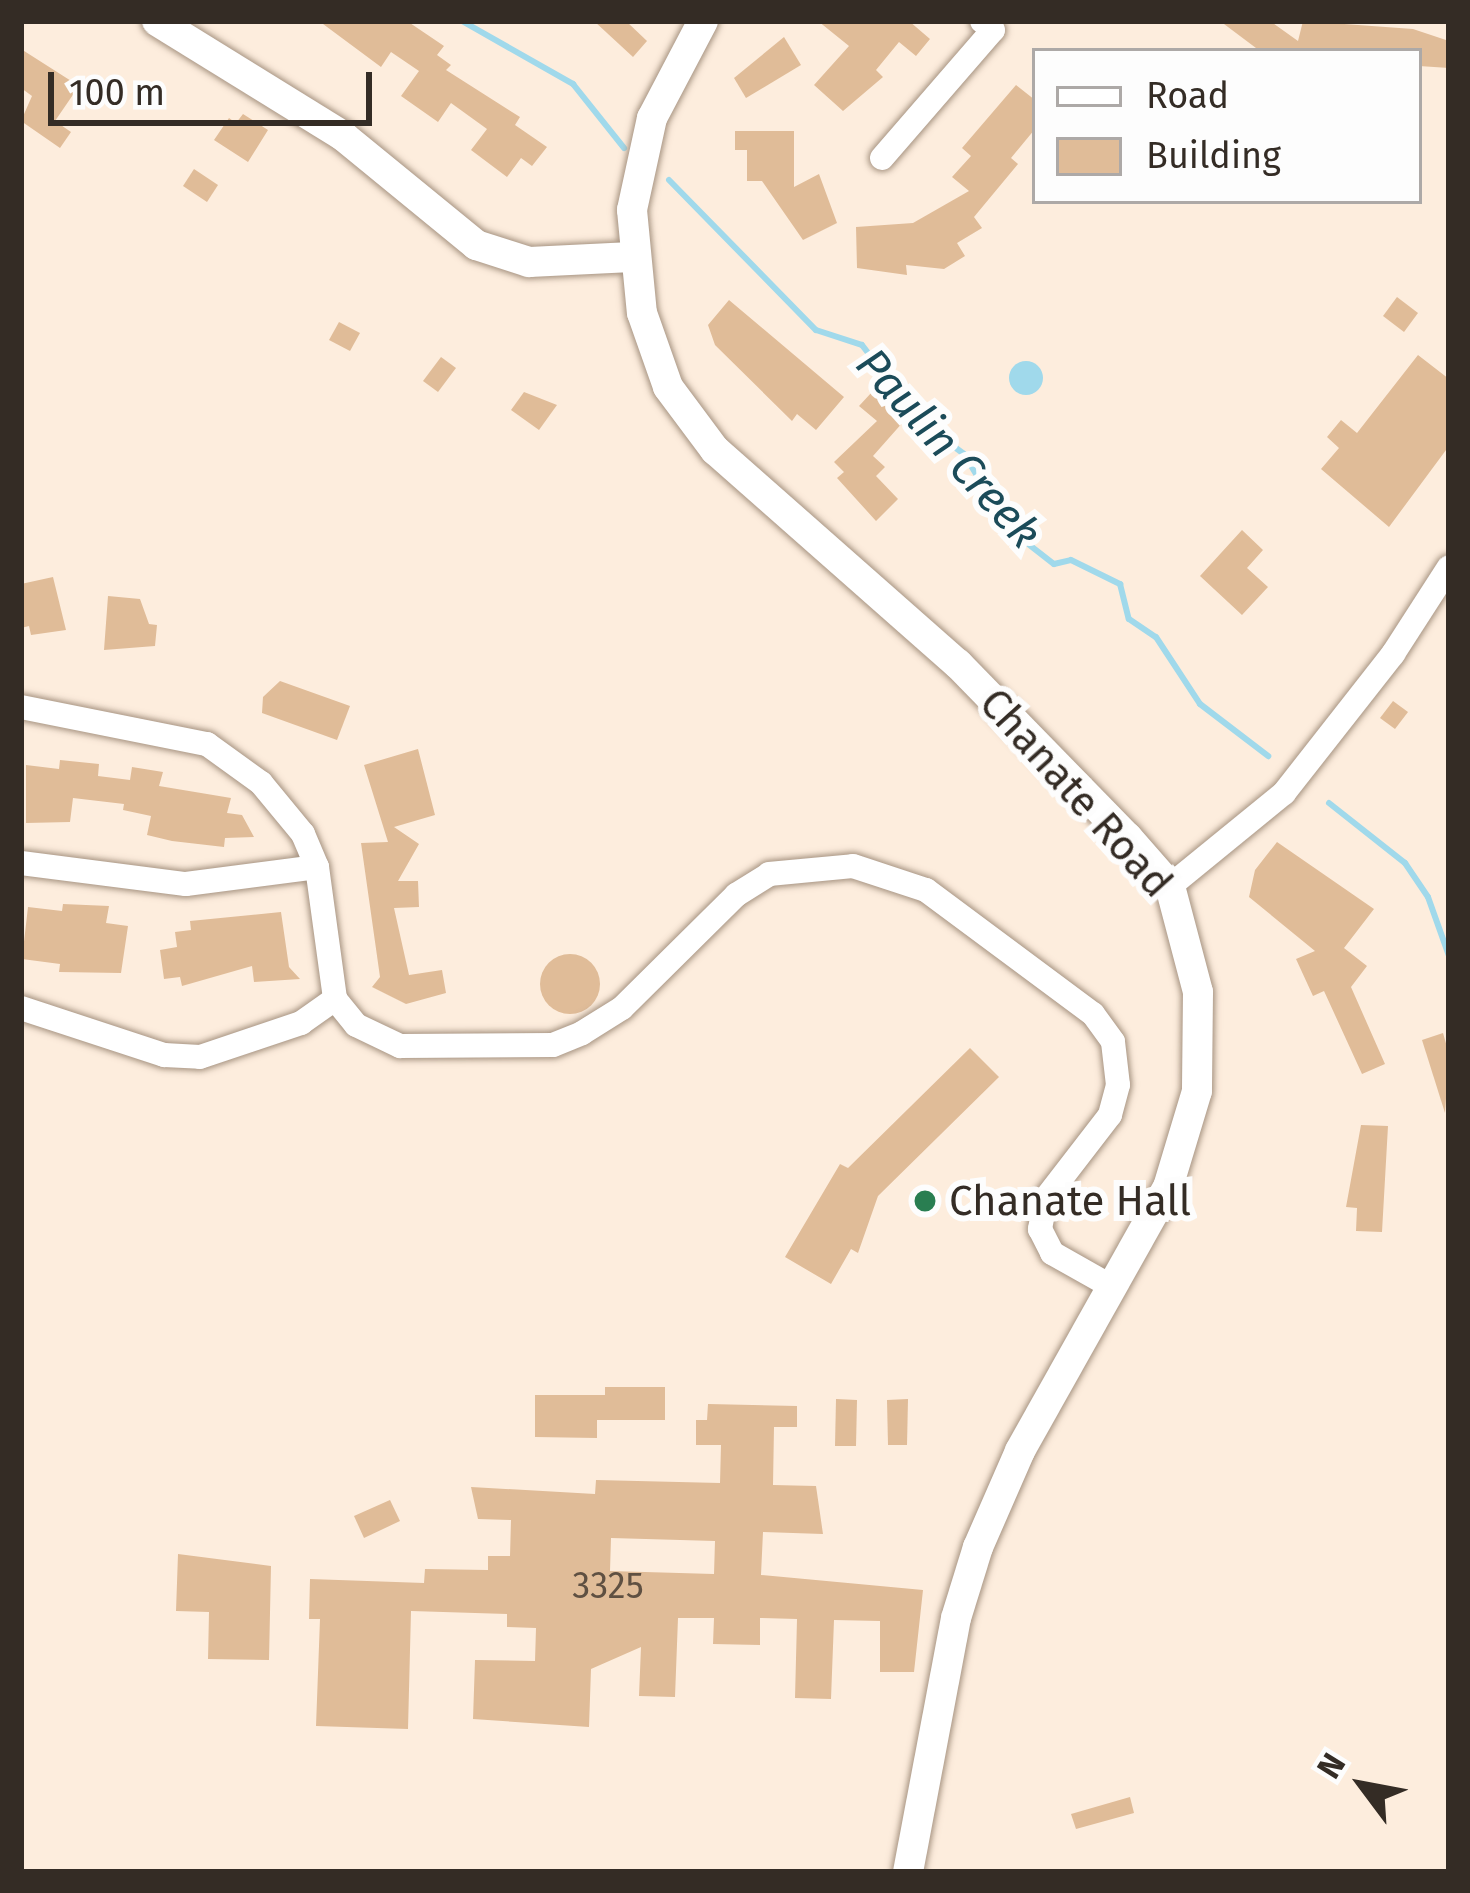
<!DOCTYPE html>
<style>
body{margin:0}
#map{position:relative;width:1470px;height:1893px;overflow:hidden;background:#fdeddd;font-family:"Fira Sans",sans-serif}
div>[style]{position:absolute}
.water>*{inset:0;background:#a0d9eb}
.round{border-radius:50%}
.stream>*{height:6px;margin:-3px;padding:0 3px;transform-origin:3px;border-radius:3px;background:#a0d9eb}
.building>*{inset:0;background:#e0bc98}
.roads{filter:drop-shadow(0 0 3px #a79482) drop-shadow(0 0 3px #a79482)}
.minor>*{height:24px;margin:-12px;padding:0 12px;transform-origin:12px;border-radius:12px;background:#fff}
.tertiary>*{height:30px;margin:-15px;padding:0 15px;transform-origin:15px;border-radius:15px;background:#fff}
.dots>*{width:33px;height:33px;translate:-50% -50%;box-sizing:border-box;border:6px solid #fdfdfd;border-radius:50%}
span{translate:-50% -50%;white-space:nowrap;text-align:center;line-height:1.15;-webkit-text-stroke:12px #fdfdfd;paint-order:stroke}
.number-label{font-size:36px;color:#5f5042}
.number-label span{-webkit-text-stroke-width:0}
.street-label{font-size:42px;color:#342c25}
.poi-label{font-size:42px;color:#342c25}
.left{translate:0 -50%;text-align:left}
.water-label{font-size:45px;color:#1b4b59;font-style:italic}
.frame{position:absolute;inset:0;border:24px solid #342c25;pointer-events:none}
.legend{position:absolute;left:1032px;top:48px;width:390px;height:156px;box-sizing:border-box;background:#fdfdfd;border:3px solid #ada9a7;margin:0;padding:15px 21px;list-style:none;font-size:36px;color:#342c25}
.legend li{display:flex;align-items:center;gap:24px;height:60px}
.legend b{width:60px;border:3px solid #ada9a7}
.north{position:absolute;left:1302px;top:1725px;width:120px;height:120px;-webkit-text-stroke:9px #fdfdfd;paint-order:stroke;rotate:302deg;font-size:33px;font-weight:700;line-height:48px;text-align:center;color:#342c25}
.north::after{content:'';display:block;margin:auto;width:42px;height:54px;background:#342c25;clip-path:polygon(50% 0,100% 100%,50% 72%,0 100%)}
.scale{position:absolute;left:48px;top:72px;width:324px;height:54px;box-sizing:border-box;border:6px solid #342c25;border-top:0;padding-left:15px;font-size:36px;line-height:42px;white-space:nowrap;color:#342c25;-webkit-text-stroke:9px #fdfdfd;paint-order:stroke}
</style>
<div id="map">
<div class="water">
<div class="round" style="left:1009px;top:361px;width:34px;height:34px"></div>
</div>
<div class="stream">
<div style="left:462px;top:21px;width:128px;rotate:29.6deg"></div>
<div style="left:573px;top:84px;width:82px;rotate:51.4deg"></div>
<div style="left:669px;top:180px;width:210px;rotate:45.6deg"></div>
<div style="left:816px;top:330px;width:48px;rotate:18.1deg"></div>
<div style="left:862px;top:345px;width:97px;rotate:52.5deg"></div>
<div style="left:921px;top:422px;width:54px;rotate:36.7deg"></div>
<div style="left:964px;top:454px;width:87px;rotate:59deg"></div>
<div style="left:1009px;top:529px;width:57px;rotate:37.9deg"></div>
<div style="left:1054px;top:564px;width:17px;rotate:-13deg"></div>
<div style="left:1071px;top:560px;width:55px;rotate:26.1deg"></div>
<div style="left:1120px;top:584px;width:36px;rotate:76deg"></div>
<div style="left:1129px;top:619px;width:32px;rotate:34deg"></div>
<div style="left:1156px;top:637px;width:80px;rotate:56.7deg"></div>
<div style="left:1200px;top:704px;width:86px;rotate:37.4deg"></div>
<div style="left:1329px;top:803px;width:97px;rotate:38.3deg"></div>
<div style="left:1405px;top:863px;width:41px;rotate:55.9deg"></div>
<div style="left:1428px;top:897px;width:63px;rotate:70.4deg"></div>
</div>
<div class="building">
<div style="clip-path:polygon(319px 21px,407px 21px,444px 46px,437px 55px,451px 65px,446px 70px,520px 117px,515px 125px,547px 147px,532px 166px,521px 158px,507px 177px,471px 150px,487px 129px,451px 103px,438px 122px,401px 96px,419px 71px,391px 52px,381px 67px)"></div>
<div style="clip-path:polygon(594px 21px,626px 21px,647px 41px,633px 57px)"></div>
<div style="clip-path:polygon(818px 21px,909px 21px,930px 39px,916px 56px,899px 42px,876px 70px,883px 77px,843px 111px,814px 85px,849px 46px)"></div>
<div style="clip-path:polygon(1220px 21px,1270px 21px,1298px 41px,1303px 21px,1413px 29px,1449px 41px,1449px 68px,1419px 66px,1419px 51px,1256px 48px)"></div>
<div style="clip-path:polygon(784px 37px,801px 65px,746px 98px,734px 78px)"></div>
<div style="clip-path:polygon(21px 49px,79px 86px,55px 121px,71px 132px,60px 148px,21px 121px,32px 96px,21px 88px)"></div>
<div style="clip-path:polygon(1016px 85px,1035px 100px,1035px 129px,1011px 158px,1018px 164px,974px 217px,982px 228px,957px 243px,965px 256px,944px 269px,906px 265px,907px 275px,857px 268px,856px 227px,913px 223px,969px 191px,952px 177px,971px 156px,962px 148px)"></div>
<div style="clip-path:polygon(243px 114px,268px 130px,248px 162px,214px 140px,229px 118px,236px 123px)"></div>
<div style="clip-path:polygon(735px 131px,794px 131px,794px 187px,819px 174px,837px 223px,803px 240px,762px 181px,747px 181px,747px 150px,735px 150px)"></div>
<div style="clip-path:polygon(194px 169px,218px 185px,207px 202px,183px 186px)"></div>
<div style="clip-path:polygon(1397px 297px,1418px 313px,1404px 332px,1383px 316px)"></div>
<div style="clip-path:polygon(729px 300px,844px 397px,816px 430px,797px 414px,792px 421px,715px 345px,708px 325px)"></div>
<div style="clip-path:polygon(339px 322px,360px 333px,350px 351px,329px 340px)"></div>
<div style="clip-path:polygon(1418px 355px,1449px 379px,1449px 446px,1389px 527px,1321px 469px,1339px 448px,1327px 437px,1341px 420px,1357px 433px)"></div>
<div style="clip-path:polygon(441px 357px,456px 368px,438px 392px,423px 381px)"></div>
<div style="clip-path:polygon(524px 392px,557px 405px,539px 430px,511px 410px)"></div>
<div style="clip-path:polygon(872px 392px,904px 421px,873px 456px,885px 467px,876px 476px,898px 499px,876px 521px,837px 478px,844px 472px,834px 462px,877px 421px,859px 406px)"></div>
<div style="clip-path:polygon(1242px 530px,1263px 550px,1247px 568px,1268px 587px,1242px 615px,1200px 576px)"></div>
<div style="clip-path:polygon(53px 577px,66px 630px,31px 635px,29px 626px,21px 628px,21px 584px)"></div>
<div style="clip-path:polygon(108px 596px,140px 599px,149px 624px,157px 625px,155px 646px,104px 650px)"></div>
<div style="clip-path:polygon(280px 681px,350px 706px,337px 740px,262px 713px,263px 697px)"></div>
<div style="clip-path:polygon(1393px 701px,1408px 712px,1395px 729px,1380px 718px)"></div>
<div style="clip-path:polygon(418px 749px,435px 815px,394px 827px,419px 844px,398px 881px,418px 881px,419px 907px,394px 908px,409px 975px,442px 970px,446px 993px,406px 1004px,372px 987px,380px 977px,361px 843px,388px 842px,364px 765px)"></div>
<div style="clip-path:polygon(60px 760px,99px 764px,98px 776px,130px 780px,132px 767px,163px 772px,159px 786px,231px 798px,227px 813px,242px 815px,254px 837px,225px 838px,224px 847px,172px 841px,147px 835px,151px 816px,123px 810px,124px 804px,73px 798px,70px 822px,26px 823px,26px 765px,59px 769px)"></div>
<div style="clip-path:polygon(1277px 842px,1374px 909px,1344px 948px,1367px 966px,1351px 987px,1385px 1064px,1362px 1074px,1324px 991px,1313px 996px,1296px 959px,1315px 951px,1249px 897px,1255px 870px)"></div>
<div style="clip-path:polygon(63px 904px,109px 906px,106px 923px,128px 926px,121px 973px,59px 972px,60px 964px,22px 959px,28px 907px,62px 911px)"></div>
<div style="clip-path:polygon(281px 912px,289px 967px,300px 979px,254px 982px,252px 966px,182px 986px,180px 977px,164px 979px,160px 950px,177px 947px,175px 932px,191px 930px,190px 921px)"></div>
<div class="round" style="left:540px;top:954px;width:60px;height:60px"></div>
<div style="clip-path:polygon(1443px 1033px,1449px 1054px,1445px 1113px,1422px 1040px)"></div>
<div style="clip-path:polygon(970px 1048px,999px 1077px,878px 1196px,858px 1253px,851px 1249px,831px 1284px,785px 1257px,840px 1164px,848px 1168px)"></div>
<div style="clip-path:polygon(1361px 1125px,1388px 1126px,1382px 1232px,1356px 1231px,1357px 1208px,1346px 1207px)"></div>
<div style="clip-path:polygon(605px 1387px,665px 1387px,665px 1420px,597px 1420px,597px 1438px,535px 1437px,535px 1395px,605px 1395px)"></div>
<div style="clip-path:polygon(836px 1399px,857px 1400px,856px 1446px,835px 1446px)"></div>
<div style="clip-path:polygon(908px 1399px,907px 1445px,888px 1445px,887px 1400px)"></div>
<div style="clip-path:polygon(evenodd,708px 1404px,797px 1406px,797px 1427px,774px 1427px,773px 1485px,816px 1486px,823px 1534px,763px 1532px,761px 1575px,923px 1590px,914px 1672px,880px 1672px,880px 1621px,834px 1620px,831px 1699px,795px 1698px,797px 1619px,760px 1618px,760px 1645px,713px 1644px,714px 1618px,678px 1618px,675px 1697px,639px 1696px,641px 1647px,591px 1669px,589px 1727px,473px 1719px,475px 1660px,535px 1661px,536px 1628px,507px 1627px,507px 1614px,411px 1611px,408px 1729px,316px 1726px,320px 1619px,309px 1619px,310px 1579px,424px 1583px,425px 1569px,488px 1570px,488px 1556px,510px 1556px,511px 1520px,478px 1519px,471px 1487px,595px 1494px,596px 1480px,720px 1483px,721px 1445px,696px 1445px,696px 1420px,707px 1420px,708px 1404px,611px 1538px,715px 1541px,714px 1574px,610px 1571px,611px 1538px)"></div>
<div style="clip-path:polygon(390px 1500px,400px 1521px,364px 1538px,354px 1516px)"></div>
<div style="clip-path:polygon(178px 1554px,271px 1566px,269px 1660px,208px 1659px,209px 1612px,176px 1611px)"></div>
<div style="clip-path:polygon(1130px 1797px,1134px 1813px,1076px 1829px,1071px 1814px)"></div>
</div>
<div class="roads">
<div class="minor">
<div style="left:882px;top:158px;width:169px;rotate:-49.1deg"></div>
<div style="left:993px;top:30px;width:14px;rotate:-141deg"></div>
<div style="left:21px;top:707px;width:190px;rotate:11.3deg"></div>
<div style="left:207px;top:744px;width:67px;rotate:35.8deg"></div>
<div style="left:261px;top:783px;width:66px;rotate:50.5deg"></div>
<div style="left:303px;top:834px;width:36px;rotate:67deg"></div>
<div style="left:317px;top:867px;width:133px;rotate:82.2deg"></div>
<div style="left:335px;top:999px;width:33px;rotate:51deg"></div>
<div style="left:356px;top:1025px;width:49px;rotate:25.5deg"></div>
<div style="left:400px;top:1046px;width:153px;rotate:-0.4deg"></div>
<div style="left:553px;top:1045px;width:31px;rotate:-22deg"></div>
<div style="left:582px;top:1033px;width:47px;rotate:-32deg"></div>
<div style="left:622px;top:1008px;width:161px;rotate:-44.7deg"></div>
<div style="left:736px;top:895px;width:39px;rotate:-32deg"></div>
<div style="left:769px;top:874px;width:84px;rotate:-5.4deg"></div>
<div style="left:853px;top:866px;width:77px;rotate:18.2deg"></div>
<div style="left:926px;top:890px;width:208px;rotate:36.6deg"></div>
<div style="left:1093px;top:1014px;width:34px;rotate:54deg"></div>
<div style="left:1113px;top:1042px;width:43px;rotate:83.4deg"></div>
<div style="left:1118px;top:1085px;width:31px;rotate:105deg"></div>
<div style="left:1110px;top:1115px;width:105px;rotate:127.6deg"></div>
<div style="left:1046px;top:1198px;width:32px;rotate:101deg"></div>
<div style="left:1040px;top:1229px;width:27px;rotate:63deg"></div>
<div style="left:1052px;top:1253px;width:71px;rotate:29.4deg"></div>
<div style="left:21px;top:863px;width:166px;rotate:7.3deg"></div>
<div style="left:186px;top:884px;width:132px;rotate:-7.4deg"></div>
<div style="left:1170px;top:886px;width:147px;rotate:-39.2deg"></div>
<div style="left:1284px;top:793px;width:177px;rotate:-51.9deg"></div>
<div style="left:1393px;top:654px;width:103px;rotate:-57.2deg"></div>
<div style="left:21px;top:1008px;width:151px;rotate:18.2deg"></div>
<div style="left:164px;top:1055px;width:36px;rotate:3deg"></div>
<div style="left:200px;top:1057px;width:107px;rotate:-18.6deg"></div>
<div style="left:301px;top:1023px;width:42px;rotate:-35.2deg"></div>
</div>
<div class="tertiary">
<div style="left:157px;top:21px;width:219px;rotate:31.7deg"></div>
<div style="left:343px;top:136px;width:172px;rotate:39.3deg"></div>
<div style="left:476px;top:245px;width:56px;rotate:17.8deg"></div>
<div style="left:529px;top:262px;width:103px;rotate:-2.8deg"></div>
<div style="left:703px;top:21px;width:110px;rotate:117.7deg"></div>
<div style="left:652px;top:118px;width:94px;rotate:102.3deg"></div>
<div style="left:632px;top:210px;width:103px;rotate:84.5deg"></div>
<div style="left:642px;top:313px;width:78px;rotate:70.6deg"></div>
<div style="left:668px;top:387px;width:79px;rotate:53.3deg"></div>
<div style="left:715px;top:450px;width:324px;rotate:41.4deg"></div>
<div style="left:958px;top:664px;width:242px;rotate:45.7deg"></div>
<div style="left:1127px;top:837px;width:65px;rotate:48.7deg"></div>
<div style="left:1170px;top:886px;width:110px;rotate:75.2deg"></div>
<div style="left:1198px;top:992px;width:99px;rotate:90.6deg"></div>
<div style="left:1197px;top:1091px;width:100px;rotate:106.8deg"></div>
<div style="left:1168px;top:1187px;width:303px;rotate:119.3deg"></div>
<div style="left:1020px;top:1451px;width:105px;rotate:113.6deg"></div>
<div style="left:978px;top:1547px;width:74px;rotate:107.2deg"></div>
<div style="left:956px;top:1618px;width:258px;rotate:100.7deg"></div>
</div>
</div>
<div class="dots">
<div style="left:925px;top:1201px;background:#297e51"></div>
</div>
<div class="number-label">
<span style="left:608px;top:1587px">3325</span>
</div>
<div class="street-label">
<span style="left:1076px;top:793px;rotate:48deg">Chanate Road</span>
</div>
<div class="poi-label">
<span class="left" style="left:949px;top:1201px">Chanate Hall</span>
</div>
<div class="water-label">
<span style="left:948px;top:449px;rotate:48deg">Paulin Creek</span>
</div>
<div class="frame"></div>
<ul class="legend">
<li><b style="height:15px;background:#fff"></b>Road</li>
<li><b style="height:33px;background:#e0bc98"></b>Building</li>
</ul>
<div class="north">N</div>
<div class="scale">100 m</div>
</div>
